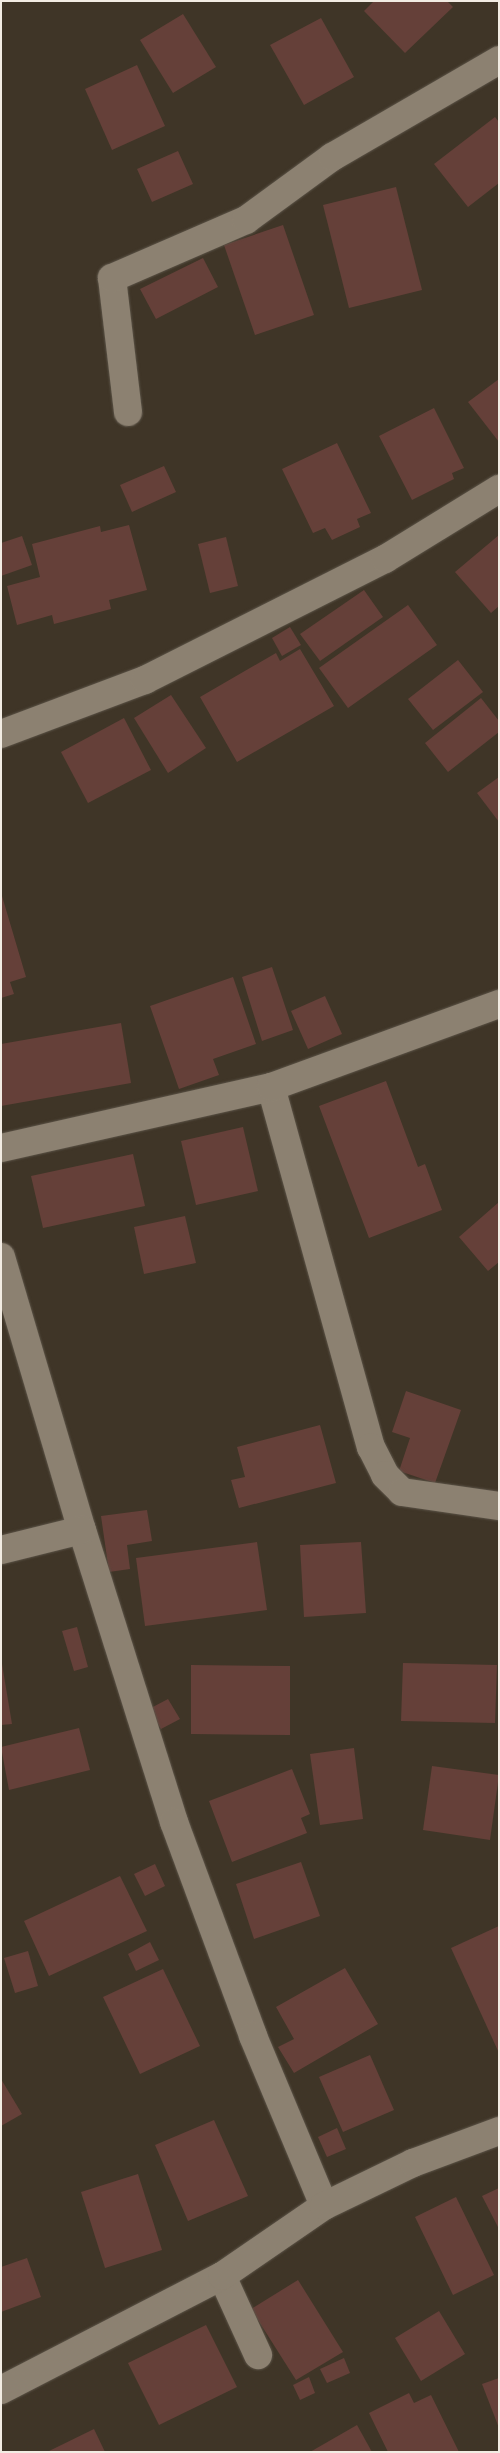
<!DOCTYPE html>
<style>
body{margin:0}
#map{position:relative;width:500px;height:2453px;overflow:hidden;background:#3f3527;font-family:Karla,sans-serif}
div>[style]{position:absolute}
.building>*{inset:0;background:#654039}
.roads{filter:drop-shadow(0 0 1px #5b5347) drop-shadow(0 0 1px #5b5347)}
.street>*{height:28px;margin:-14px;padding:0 14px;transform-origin:14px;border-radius:14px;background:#8c8171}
span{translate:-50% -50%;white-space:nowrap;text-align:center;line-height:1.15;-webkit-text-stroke:4.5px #3f3527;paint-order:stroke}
.frame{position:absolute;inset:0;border:2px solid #f2ece3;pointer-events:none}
</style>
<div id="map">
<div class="building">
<div style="clip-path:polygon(374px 1px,447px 1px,453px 7px,405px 53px,364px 11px)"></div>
<div style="clip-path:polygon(183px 14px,216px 67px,173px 93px,140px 40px)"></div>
<div style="clip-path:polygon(321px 18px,354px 77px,304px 105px,270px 45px)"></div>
<div style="clip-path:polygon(137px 65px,165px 126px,112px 150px,85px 89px)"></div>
<div style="clip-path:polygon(495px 117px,499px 122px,499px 183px,468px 207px,434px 164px)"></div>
<div style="clip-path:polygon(178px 151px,193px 184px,152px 202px,137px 169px)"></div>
<div style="clip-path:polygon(396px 187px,422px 290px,349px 308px,323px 205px)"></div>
<div style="clip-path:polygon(283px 225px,314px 315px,255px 335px,224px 245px)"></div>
<div style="clip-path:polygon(203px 258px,218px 287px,156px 319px,140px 289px)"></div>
<div style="clip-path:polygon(499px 379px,499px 442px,468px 402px)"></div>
<div style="clip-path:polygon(434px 408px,464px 468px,452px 473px,454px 479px,412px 500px,379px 436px)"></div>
<div style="clip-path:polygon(337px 443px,371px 513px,357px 519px,360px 527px,332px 540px,325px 528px,313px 533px,282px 469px)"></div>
<div style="clip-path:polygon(164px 466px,176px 492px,132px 512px,120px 485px)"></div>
<div style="clip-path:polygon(129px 525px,147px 590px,109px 600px,111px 609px,54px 624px,52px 615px,17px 625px,7px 586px,40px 577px,32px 544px,100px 526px,101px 532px)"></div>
<div style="clip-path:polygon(499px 535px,499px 606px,491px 613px,455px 572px)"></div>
<div style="clip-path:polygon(22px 536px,32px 565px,1px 576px,1px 543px)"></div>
<div style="clip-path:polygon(226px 537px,238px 586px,210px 593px,198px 544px)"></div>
<div style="clip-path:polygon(364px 590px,383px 617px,320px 661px,300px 634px)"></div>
<div style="clip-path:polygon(408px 605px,437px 645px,348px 708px,319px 668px)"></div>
<div style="clip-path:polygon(290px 627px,301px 645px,282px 656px,272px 638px)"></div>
<div style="clip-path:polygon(300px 649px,334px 706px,237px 762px,200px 697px,276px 653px,280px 661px)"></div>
<div style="clip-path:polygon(458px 660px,483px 692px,433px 730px,408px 699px)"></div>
<div style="clip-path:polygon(171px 695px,206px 748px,168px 773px,134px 718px)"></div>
<div style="clip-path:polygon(481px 698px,499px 721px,499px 732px,448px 772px,425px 743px)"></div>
<div style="clip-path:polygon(124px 718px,151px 770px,88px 803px,61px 752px)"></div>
<div style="clip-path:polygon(499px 777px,499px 822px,477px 793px)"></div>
<div style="clip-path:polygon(2px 896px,26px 977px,10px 982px,14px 994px,1px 998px)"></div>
<div style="clip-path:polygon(272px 967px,293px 1030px,262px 1041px,242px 977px)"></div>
<div style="clip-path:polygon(233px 977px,256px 1044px,213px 1059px,219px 1075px,179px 1089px,150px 1006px)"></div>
<div style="clip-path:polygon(325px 996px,342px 1034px,308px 1049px,291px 1011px)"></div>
<div style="clip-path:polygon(121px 1023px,131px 1083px,1px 1106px,1px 1044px)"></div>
<div style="clip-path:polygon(386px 1081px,418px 1167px,425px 1164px,442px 1210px,369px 1238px,319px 1106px)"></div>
<div style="clip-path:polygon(243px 1127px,258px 1191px,196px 1205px,181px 1141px)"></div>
<div style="clip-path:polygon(133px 1154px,145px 1206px,43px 1228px,31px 1176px)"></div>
<div style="clip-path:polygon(499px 1202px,499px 1262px,488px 1271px,459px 1237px)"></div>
<div style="clip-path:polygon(185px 1216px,196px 1263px,144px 1274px,134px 1227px)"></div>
<div style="clip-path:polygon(406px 1391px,461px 1410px,435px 1483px,399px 1471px,410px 1438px,392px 1432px)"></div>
<div style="clip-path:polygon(320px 1425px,336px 1483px,239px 1508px,231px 1480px,245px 1477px,237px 1447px)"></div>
<div style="clip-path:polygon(147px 1510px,152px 1541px,127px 1545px,130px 1569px,109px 1572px,101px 1516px)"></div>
<div style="clip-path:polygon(257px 1542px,267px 1610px,145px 1626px,136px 1558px)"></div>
<div style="clip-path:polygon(361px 1542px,366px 1613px,304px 1617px,300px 1545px)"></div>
<div style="clip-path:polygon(77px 1627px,88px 1667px,74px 1671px,62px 1631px)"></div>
<div style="clip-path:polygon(1px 1658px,12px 1724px,1px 1725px)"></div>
<div style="clip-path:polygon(403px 1663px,497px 1665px,495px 1723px,401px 1721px)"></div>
<div style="clip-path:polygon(191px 1665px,290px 1666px,290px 1735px,191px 1734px)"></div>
<div style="clip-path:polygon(168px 1699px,180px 1719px,161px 1729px,149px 1709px)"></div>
<div style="clip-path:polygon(79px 1728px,90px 1770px,9px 1790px,1px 1747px)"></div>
<div style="clip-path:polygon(354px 1748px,363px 1819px,320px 1825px,310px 1754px)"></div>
<div style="clip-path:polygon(432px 1766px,499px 1775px,490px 1840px,423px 1830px)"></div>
<div style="clip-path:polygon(292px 1769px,310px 1814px,301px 1818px,307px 1833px,232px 1862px,209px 1801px)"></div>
<div style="clip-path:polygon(301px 1862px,320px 1916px,254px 1939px,236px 1884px)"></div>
<div style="clip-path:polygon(155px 1864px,165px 1886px,145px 1896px,134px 1874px)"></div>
<div style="clip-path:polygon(120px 1876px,147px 1931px,49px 1976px,24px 1921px)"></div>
<div style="clip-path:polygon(499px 1926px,499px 2053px,451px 1948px)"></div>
<div style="clip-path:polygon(150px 1942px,159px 1960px,136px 1971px,128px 1954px)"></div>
<div style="clip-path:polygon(28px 1951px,38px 1986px,15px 1993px,4px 1958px)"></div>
<div style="clip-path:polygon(345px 1968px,378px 2024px,294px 2073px,278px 2047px,294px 2039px,276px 2007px)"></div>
<div style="clip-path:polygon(163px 1969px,200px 2046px,140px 2074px,103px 1997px)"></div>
<div style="clip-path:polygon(370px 2055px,394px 2110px,343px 2132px,319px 2077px)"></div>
<div style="clip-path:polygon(1px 2079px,22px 2114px,1px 2126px)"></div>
<div style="clip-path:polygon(214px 2120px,248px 2196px,188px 2221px,155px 2145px)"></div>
<div style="clip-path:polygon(337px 2128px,346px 2149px,327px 2157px,318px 2137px)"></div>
<div style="clip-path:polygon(138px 2174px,162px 2250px,105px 2268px,81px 2192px)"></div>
<div style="clip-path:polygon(499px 2188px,499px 2229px,482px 2196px)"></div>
<div style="clip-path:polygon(456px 2197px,494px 2275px,453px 2295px,415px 2217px)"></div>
<div style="clip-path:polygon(27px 2258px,41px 2297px,1px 2312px,1px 2267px)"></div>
<div style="clip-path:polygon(298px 2280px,343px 2352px,296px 2380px,251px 2309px)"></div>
<div style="clip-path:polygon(439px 2311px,465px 2354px,421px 2381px,395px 2338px)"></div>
<div style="clip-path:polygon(206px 2325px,237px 2387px,159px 2425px,128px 2363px)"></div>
<div style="clip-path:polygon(344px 2358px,350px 2373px,327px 2383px,320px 2369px)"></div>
<div style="clip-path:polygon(309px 2377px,315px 2393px,300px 2400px,293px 2385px)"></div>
<div style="clip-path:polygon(499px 2378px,499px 2428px,482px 2384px)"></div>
<div style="clip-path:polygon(409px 2393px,414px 2403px,431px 2395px,459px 2452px,388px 2452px,369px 2413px)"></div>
<div style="clip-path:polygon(357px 2425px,372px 2452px,310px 2452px)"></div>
<div style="clip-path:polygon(94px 2429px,105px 2452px,47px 2452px)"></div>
</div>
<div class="roads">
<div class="street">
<div style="left:128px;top:412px;width:135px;rotate:-96.8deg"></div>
<div style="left:112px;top:278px;width:146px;rotate:-23.4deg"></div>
<div style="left:246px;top:220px;width:107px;rotate:-36.2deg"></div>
<div style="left:332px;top:157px;width:193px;rotate:-30.1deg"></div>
<div style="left:1px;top:734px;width:154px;rotate:-20.6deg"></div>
<div style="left:145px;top:680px;width:269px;rotate:-26.8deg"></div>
<div style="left:385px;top:559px;width:134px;rotate:-31.6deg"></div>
<div style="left:271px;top:1087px;width:374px;rotate:74.5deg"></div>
<div style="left:371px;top:1447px;width:31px;rotate:63deg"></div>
<div style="left:385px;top:1475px;width:24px;rotate:45deg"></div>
<div style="left:402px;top:1492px;width:98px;rotate:8.2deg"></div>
<div style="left:1px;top:1148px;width:277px;rotate:-12.7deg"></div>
<div style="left:271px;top:1087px;width:243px;rotate:-20deg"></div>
<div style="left:1px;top:1257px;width:285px;rotate:73.5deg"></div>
<div style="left:82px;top:1530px;width:306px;rotate:72.5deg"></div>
<div style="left:174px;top:1822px;width:228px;rotate:69.7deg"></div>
<div style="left:253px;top:2036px;width:184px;rotate:67.3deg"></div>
<div style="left:1px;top:1550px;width:83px;rotate:-13.9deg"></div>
<div style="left:222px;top:2276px;width:87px;rotate:65.5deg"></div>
<div style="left:1px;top:2390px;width:249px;rotate:-27.3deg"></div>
<div style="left:222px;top:2276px;width:124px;rotate:-34.5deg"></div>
<div style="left:324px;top:2206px;width:99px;rotate:-25.8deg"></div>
<div style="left:413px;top:2163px;width:92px;rotate:-20.4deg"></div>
</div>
</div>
<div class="frame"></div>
</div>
